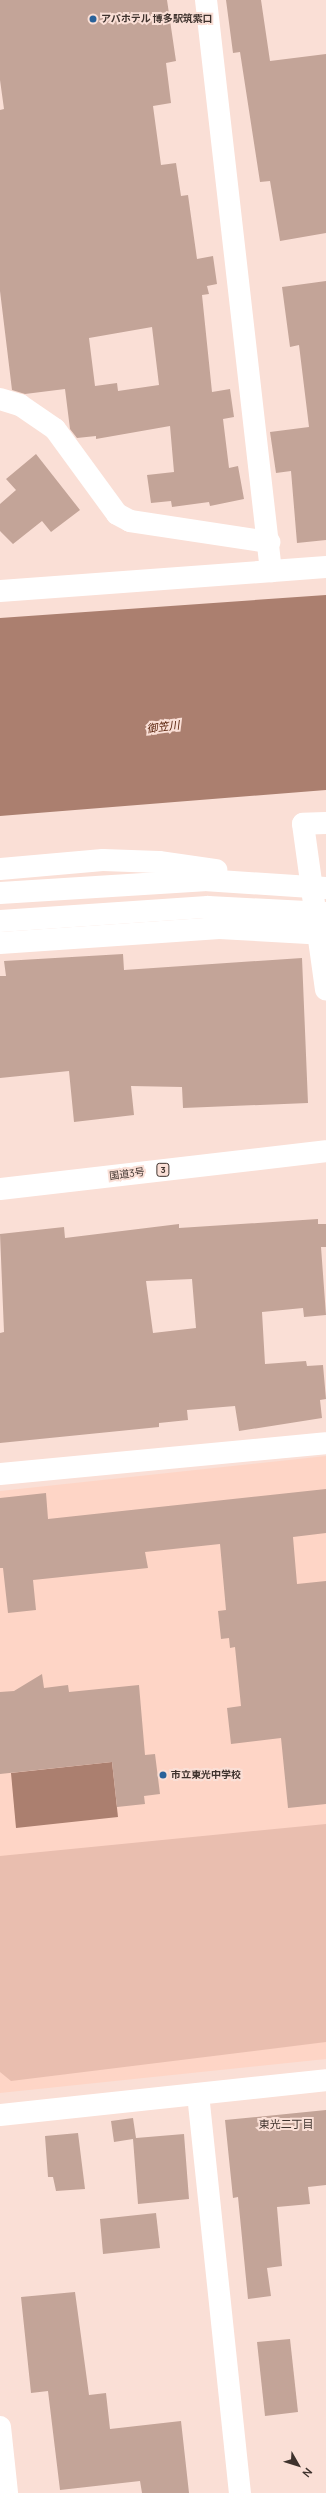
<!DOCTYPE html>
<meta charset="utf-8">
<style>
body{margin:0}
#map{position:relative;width:326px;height:2493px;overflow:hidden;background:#fadfd6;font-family:Manrope,"Noto Sans JP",sans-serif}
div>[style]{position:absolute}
.built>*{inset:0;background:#fed5c6}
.green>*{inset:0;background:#e9beaf}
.water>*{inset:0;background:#ab7f6f}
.building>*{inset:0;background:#c3a498}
.minor>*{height:22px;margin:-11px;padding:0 11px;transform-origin:11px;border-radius:11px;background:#fff}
.highway>*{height:22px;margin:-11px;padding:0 11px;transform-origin:11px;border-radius:11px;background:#fff}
.dots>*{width:11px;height:11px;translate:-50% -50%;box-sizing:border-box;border:2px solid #fadfd6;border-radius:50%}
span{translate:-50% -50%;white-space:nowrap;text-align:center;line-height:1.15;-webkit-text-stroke:4px #fadfd6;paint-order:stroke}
.shield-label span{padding:1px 3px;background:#fadfd6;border:1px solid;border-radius:3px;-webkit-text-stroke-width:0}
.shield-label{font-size:9px;color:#3e322d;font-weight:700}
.poi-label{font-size:10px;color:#3e322d;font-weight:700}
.left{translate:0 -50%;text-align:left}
.street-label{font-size:10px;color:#3e322d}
.water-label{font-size:11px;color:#521a02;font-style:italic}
.neighbourhood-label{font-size:11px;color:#3e322d}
.north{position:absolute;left:278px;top:2445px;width:40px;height:40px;-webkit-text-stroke:3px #fadfd6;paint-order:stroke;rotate:129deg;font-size:11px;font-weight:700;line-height:16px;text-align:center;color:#3e322d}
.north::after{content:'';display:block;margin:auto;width:14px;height:18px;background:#3e322d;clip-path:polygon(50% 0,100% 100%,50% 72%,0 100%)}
</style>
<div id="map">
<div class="built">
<div style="clip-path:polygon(326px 1456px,326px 2059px,0 2093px,0 1491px)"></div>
</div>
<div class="green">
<div style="clip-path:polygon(326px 1824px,326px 2042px,11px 2081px,0 2072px,0 1856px)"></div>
</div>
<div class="water">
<div style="clip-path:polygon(326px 595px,326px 790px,0 816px,0 618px)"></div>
<div style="clip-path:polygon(112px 1762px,118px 1817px,16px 1828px,11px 1773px)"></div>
</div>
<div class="building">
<div style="clip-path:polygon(evenodd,0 0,167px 0,176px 61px,166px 63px,171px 103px,153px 106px,161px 165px,176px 163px,181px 196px,188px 195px,197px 259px,213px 256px,217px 284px,207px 286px,209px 294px,202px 295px,212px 392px,230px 389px,234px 417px,223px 419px,229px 468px,238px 466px,244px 499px,210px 506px,209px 502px,172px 507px,171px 501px,151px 503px,147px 475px,174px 472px,170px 426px,96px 439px,96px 436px,77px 438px,70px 429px,65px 389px,25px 394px,12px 390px,0 291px,0 110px,4px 109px,0 80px,0 0,152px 327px,159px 385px,118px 391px,117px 383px,95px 386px,89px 338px,152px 327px)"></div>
<div style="clip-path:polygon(226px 0,261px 0,270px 61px,326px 54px,326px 233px,280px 241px,270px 181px,260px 182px,240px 52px,233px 53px)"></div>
<div style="clip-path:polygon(326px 281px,326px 540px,297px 543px,291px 471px,276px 473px,270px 432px,309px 427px,299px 345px,290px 347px,282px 287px)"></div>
<div style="clip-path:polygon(36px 454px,80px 510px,51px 532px,42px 521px,13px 544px,0 531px,0 504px,16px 490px,6px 479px)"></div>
<div style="clip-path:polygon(123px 954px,124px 970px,302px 958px,308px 1103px,183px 1108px,182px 1087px,131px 1086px,134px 1115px,74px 1122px,69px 1071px,0 1078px,0 976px,6px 976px,4px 961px)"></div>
<div style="clip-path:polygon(evenodd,318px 1219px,318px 1224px,326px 1224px,326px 1247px,321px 1247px,326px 1315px,304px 1317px,303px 1308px,262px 1312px,265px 1364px,306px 1361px,307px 1366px,323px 1365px,326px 1399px,320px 1400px,322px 1418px,239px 1431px,235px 1406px,187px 1410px,188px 1420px,159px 1423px,159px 1427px,0 1443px,0 1333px,4px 1332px,0 1234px,64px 1227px,65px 1238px,179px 1224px,179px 1228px,318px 1219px,192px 1279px,196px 1328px,153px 1333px,146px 1281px,192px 1279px)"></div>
<div style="clip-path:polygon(326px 1489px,326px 1533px,293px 1537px,297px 1584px,326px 1581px,326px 1804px,288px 1808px,281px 1738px,231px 1744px,227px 1708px,241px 1706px,235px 1647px,230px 1648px,229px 1638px,221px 1639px,218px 1611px,226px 1610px,220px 1544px,145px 1552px,148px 1568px,33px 1580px,36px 1610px,8px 1613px,3px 1568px,0 1568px,0 1498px,46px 1493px,48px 1519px)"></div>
<div style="clip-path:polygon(42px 1674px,44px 1688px,68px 1685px,69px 1692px,139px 1685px,145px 1755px,155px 1754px,160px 1794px,144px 1796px,145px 1804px,117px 1807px,112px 1762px,0 1774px,0 1692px,14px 1691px)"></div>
<div style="clip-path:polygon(326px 2110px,326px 2185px,308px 2187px,310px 2204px,277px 2207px,282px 2266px,267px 2268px,271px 2296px,248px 2299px,238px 2197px,233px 2198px,225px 2120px)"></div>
<div style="clip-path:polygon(133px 2118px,136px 2138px,184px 2134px,189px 2199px,138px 2204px,133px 2139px,114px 2142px,111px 2121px)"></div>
<div style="clip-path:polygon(78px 2133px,85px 2189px,56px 2191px,53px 2177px,48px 2177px,45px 2136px)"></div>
<div style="clip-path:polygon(156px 2213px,160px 2248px,103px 2254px,100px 2219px)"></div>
<div style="clip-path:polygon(75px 2292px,89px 2395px,106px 2393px,110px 2429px,181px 2421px,189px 2493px,142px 2493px,140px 2481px,60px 2490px,48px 2391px,31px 2393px,21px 2297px)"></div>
<div style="clip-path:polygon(290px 2339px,298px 2412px,265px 2416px,257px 2342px)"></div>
</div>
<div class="minor">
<div style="left:206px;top:0;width:575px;rotate:83.51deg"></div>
<div style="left:0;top:399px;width:21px;rotate:17deg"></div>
<div style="left:20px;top:405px;width:42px;rotate:34.4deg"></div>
<div style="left:55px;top:429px;width:105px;rotate:53.9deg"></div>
<div style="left:117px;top:514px;width:15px;rotate:28deg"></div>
<div style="left:130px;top:521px;width:141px;rotate:8.6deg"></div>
<div style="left:0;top:591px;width:327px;rotate:-4.2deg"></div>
<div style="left:326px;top:823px;width:23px;rotate:178deg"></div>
<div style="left:303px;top:824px;width:167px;rotate:82.1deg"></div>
<div style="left:0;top:943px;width:220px;rotate:-3.9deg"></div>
<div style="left:219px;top:928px;width:107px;rotate:3.2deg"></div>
<div style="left:0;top:1474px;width:327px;rotate:-5.4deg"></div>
<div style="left:198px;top:2094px;width:401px;rotate:84deg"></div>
<div style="left:0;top:2115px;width:328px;rotate:-6.1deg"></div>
<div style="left:0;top:2427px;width:66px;rotate:83.9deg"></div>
</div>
<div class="highway">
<div style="left:0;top:869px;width:103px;rotate:-5deg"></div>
<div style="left:103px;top:860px;width:56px;rotate:2deg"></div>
<div style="left:159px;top:862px;width:58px;rotate:8deg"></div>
<div style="left:0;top:893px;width:204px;rotate:-3.6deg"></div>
<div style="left:204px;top:880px;width:122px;rotate:3.8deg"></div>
<div style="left:0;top:921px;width:208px;rotate:-3.9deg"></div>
<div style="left:208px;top:907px;width:118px;rotate:2.9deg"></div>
<div style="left:0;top:1189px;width:328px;rotate:-6.6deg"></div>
</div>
<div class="dots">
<div style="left:93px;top:19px;background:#29629a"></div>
<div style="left:163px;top:1775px;background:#29629a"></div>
</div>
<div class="shield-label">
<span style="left:163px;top:1170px">3</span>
</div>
<div class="poi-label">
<span class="left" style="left:101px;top:19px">アパホテル 博多駅筑紫口</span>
<span class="left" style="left:171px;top:1775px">市立東光中学校</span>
</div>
<div class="street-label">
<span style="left:127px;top:1174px;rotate:-7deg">国道3号</span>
</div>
<div class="water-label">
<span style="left:163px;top:727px;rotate:-7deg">御笠川</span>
</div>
<div class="neighbourhood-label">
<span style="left:286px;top:2124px">東光二丁目</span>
</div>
<div class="north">N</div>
</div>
